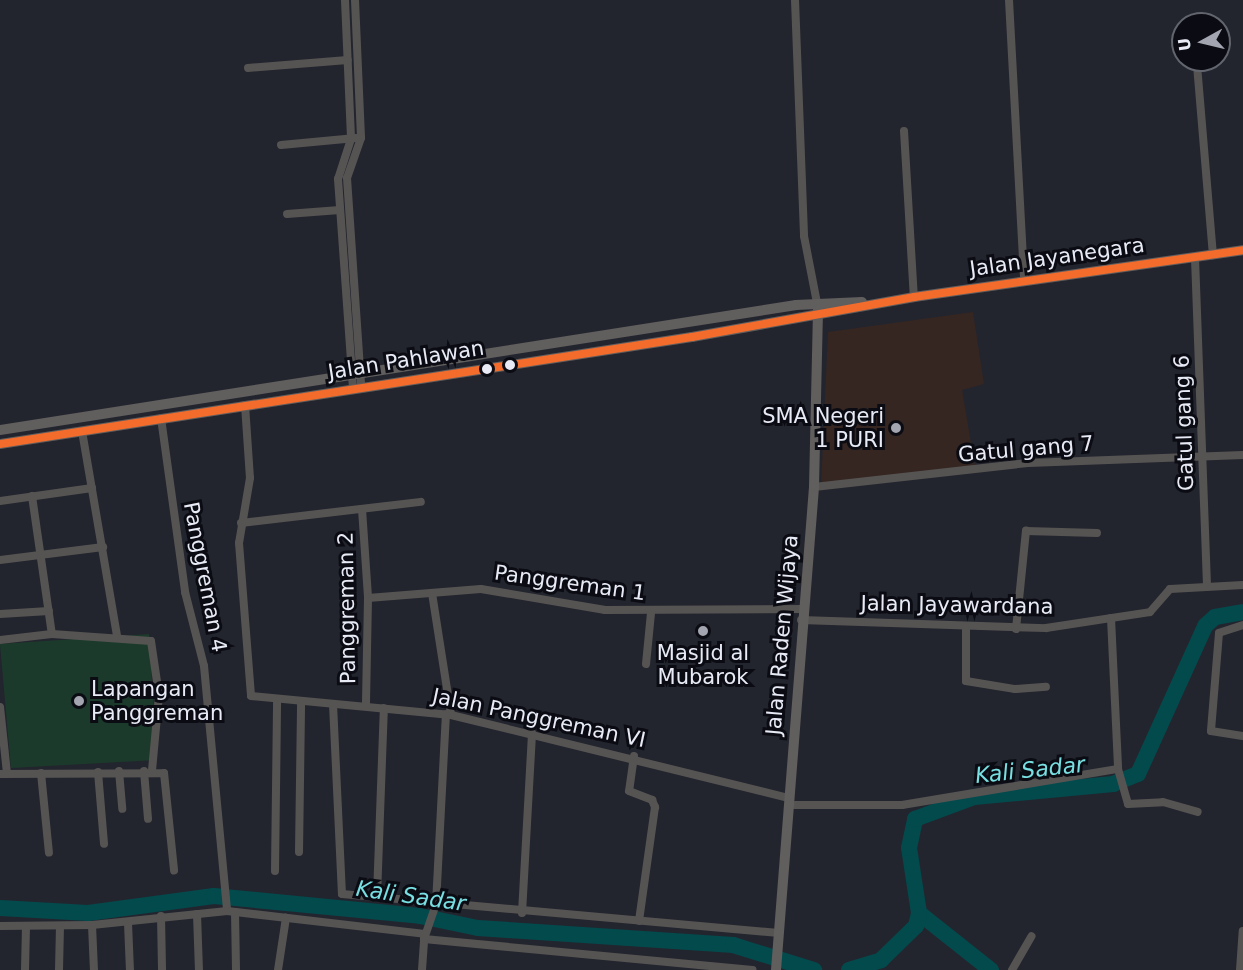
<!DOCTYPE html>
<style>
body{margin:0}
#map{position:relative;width:1243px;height:970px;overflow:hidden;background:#23252e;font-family:"DejaVu Sans",sans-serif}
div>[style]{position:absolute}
.education>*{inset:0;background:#352622}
.green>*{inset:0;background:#1c3a2b}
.river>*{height:16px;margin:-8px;padding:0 8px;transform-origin:8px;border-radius:8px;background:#034a4d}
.street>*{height:8px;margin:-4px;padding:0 4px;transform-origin:4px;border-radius:4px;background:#565453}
.secondary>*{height:10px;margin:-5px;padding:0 5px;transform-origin:5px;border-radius:5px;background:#615e5e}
.bus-1>*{height:8px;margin:-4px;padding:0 4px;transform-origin:4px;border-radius:4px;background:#f36c2b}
.dots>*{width:16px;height:16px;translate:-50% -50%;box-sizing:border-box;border:3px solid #0b0c13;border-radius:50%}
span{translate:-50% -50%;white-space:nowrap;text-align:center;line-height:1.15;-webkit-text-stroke:6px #0b0c13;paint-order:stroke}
.street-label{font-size:21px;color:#e8ebf6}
.poi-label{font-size:21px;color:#e8ebf6}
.right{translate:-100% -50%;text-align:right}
.left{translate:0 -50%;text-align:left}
.water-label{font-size:22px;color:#78e0e2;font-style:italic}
.north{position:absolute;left:1171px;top:12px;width:60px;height:60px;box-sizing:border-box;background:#0b0c13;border:2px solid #63656e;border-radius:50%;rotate:262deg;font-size:16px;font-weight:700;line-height:24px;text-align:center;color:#e8ebf6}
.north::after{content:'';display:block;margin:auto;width:21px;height:27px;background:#a3a6b0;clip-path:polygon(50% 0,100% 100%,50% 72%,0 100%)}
</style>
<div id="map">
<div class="education">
<div style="clip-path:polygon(973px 312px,984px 384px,962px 390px,975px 467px,821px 486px,828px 332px)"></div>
</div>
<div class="green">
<div style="clip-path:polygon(149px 634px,157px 760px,11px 768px,0 644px)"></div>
</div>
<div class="river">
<div style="left:0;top:908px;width:88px;rotate:3.3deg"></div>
<div style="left:88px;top:913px;width:127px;rotate:-7.7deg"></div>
<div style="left:214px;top:896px;width:207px;rotate:5.5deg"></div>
<div style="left:420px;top:916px;width:59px;rotate:11.7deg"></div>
<div style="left:478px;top:928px;width:256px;rotate:3.8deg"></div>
<div style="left:733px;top:945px;width:85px;rotate:17.2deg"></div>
<div style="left:919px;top:913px;width:92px;rotate:38.4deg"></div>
<div style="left:849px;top:970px;width:34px;rotate:-17deg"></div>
<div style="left:881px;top:960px;width:49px;rotate:-44.2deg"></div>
<div style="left:916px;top:926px;width:13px;rotate:-77deg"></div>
<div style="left:919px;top:913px;width:66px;rotate:-98.7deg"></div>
<div style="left:909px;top:848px;width:30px;rotate:-78deg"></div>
<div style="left:915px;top:819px;width:63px;rotate:-20.4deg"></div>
<div style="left:974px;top:797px;width:140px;rotate:-5.3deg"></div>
<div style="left:1113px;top:784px;width:27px;rotate:-22deg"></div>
<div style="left:1138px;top:774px;width:162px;rotate:-65.6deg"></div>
<div style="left:1205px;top:626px;width:13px;rotate:-42deg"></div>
<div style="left:1215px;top:617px;width:28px;rotate:-10deg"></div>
</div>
<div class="street">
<div style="left:345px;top:0;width:139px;rotate:87.5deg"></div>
<div style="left:351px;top:139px;width:42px;rotate:108deg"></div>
<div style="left:338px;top:179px;width:210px;rotate:85.9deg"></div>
<div style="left:355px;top:0;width:138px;rotate:87.5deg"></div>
<div style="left:361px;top:138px;width:42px;rotate:109.3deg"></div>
<div style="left:347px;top:178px;width:208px;rotate:86.1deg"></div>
<div style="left:795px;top:0;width:236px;rotate:87.8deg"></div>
<div style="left:804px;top:236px;width:68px;rotate:79deg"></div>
<div style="left:1009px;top:0;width:281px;rotate:86.9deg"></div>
<div style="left:1197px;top:65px;width:191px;rotate:85.2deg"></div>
<div style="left:248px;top:68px;width:100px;rotate:-4.6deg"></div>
<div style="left:904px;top:131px;width:166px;rotate:86.6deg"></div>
<div style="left:281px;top:145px;width:75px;rotate:-5.3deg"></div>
<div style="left:287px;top:214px;width:53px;rotate:-4.3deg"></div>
<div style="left:1195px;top:258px;width:329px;rotate:87.9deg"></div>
<div style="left:245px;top:405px;width:73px;rotate:86.1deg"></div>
<div style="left:250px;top:478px;width:66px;rotate:99.6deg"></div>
<div style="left:239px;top:543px;width:153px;rotate:85.5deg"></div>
<div style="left:251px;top:696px;width:201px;rotate:5.4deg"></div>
<div style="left:451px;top:715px;width:348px;rotate:13.8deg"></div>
<div style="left:161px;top:418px;width:176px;rotate:82.1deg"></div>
<div style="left:185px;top:592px;width:76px;rotate:75.6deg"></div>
<div style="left:204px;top:666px;width:246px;rotate:84.6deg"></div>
<div style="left:82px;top:431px;width:207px;rotate:80.3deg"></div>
<div style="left:814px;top:487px;width:215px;rotate:-6.4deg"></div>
<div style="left:1028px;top:463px;width:215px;rotate:-2.1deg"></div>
<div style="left:32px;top:496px;width:139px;rotate:81.8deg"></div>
<div style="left:0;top:501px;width:93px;rotate:-8deg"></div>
<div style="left:362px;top:509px;width:89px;rotate:86.1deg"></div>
<div style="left:368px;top:598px;width:108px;rotate:91.1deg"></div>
<div style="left:241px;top:523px;width:181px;rotate:-6.7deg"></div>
<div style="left:0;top:560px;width:104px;rotate:-7.2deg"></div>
<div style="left:432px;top:593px;width:123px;rotate:81.1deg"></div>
<div style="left:368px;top:598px;width:113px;rotate:-4.6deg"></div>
<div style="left:481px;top:589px;width:126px;rotate:9.6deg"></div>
<div style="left:605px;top:610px;width:198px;rotate:-0.3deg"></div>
<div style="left:0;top:614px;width:49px;rotate:-3.5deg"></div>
<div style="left:1111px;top:618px;width:151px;rotate:87.3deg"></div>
<div style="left:801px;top:620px;width:245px;rotate:1.9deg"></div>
<div style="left:1046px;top:628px;width:105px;rotate:-8.7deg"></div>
<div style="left:1150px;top:612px;width:30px;rotate:-49deg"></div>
<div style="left:1170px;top:589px;width:73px;rotate:-3.1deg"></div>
<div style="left:1243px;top:625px;width:25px;rotate:162deg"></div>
<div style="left:1219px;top:633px;width:98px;rotate:94.7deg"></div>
<div style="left:1211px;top:731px;width:32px;rotate:9deg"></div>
<div style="left:966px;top:626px;width:55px;rotate:90deg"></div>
<div style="left:966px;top:681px;width:50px;rotate:9.3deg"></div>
<div style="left:1015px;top:689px;width:31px;rotate:-4deg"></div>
<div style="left:1016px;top:629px;width:99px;rotate:-84.2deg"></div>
<div style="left:1026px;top:531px;width:71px;rotate:1.6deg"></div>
<div style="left:0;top:640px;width:52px;rotate:-6.6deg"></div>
<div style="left:52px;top:634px;width:99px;rotate:4deg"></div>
<div style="left:151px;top:641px;width:55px;rotate:81.6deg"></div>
<div style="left:159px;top:695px;width:76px;rotate:95.3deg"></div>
<div style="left:646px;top:664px;width:51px;rotate:-84.4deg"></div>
<div style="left:333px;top:704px;width:190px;rotate:87.3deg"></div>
<div style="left:342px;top:894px;width:439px;rotate:5.1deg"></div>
<div style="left:0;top:707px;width:67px;rotate:84deg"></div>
<div style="left:634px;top:756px;width:35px;rotate:98deg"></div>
<div style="left:629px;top:791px;width:25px;rotate:21deg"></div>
<div style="left:652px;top:800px;width:8px;rotate:67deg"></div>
<div style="left:655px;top:807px;width:115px;rotate:98deg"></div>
<div style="left:119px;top:771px;width:38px;rotate:85deg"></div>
<div style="left:144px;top:771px;width:48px;rotate:85.2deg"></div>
<div style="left:98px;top:772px;width:72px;rotate:85.2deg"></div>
<div style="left:41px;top:773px;width:80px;rotate:84.3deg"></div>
<div style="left:0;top:774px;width:164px;rotate:-0.3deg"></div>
<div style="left:164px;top:773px;width:98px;rotate:84.1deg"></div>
<div style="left:789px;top:805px;width:113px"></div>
<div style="left:902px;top:805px;width:219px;rotate:-9.5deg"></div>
<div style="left:1118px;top:769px;width:36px;rotate:74deg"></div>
<div style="left:1128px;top:804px;width:35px;rotate:-3deg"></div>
<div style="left:1163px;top:802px;width:36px;rotate:16deg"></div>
<div style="left:299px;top:852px;width:150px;rotate:-89.2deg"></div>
<div style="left:275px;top:871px;width:171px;rotate:-89.3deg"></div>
<div style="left:377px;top:896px;width:188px;rotate:-87.9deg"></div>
<div style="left:235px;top:912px;width:58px;rotate:89deg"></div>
<div style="left:522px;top:913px;width:180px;rotate:-86.8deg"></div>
<div style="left:197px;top:914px;width:56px;rotate:88deg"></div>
<div style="left:161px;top:916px;width:54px;rotate:88.9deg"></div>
<div style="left:128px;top:923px;width:47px;rotate:87.6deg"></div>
<div style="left:92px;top:925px;width:45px;rotate:87.5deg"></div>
<div style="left:0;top:926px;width:92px;rotate:-0.6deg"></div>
<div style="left:92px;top:925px;width:136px;rotate:-5.9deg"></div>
<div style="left:227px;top:911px;width:199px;rotate:6.6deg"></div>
<div style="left:424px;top:939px;width:330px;rotate:5.4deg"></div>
<div style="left:25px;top:970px;width:44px;rotate:-88.7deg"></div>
<div style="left:59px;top:970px;width:43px;rotate:-88.7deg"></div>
<div style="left:278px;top:970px;width:53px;rotate:-81.3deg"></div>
<div style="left:422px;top:970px;width:31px;rotate:-86deg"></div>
<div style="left:424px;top:939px;width:37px;rotate:-71deg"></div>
<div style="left:436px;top:904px;width:190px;rotate:-87deg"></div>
<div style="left:1012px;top:970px;width:39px;rotate:-60deg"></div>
<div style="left:1240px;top:970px;width:39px;rotate:-86deg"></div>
</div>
<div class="secondary">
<div style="left:0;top:430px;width:806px;rotate:-8.92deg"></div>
<div style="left:796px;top:305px;width:66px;rotate:-2.6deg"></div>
<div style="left:0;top:444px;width:700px;rotate:-8.79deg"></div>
<div style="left:692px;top:337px;width:226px;rotate:-10.2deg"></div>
<div style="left:914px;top:297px;width:332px;rotate:-8.1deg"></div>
<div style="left:776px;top:970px;width:484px;rotate:-85.5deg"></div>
<div style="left:814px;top:487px;width:178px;rotate:-88.7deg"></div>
</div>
<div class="bus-1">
<div style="left:0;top:444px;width:700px;rotate:-8.79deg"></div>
<div style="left:692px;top:337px;width:226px;rotate:-10.2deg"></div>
<div style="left:914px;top:297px;width:332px;rotate:-8.1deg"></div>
</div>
<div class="dots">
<div style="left:510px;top:365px;background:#e8ebf6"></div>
<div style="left:487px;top:369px;background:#e8ebf6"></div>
<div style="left:896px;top:428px;background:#a3a6b0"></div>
<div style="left:703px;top:631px;background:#a3a6b0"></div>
<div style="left:79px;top:701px;background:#a3a6b0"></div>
</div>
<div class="street-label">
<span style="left:1057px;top:257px;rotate:-8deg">Jalan Jayanegara</span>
<span style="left:406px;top:360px;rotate:-9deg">Jalan Pahlawan</span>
<span style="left:1184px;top:423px;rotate:-92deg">Gatul gang 6</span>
<span style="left:1026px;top:449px;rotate:-5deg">Gatul gang 7</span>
<span style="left:205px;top:577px;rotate:79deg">Panggreman 4</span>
<span style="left:570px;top:583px;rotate:8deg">Panggreman 1</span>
<span style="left:957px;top:605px;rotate:1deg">Jalan Jayawardana</span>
<span style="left:347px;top:608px;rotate:-91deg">Panggreman 2</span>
<span style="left:782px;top:635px;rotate:-85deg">Jalan Raden Wijaya</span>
<span style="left:539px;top:718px;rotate:12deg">Jalan Panggreman VI</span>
</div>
<div class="poi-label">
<span class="right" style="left:884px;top:428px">SMA Negeri<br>1 PURI</span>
<span style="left:703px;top:665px">Masjid al<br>Mubarok</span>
<span class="left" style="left:91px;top:701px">Lapangan<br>Panggreman</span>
</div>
<div class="water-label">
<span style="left:1030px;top:770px;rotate:-6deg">Kali Sadar</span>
<span style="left:411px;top:896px;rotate:8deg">Kali Sadar</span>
</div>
<div class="north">U</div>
</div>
